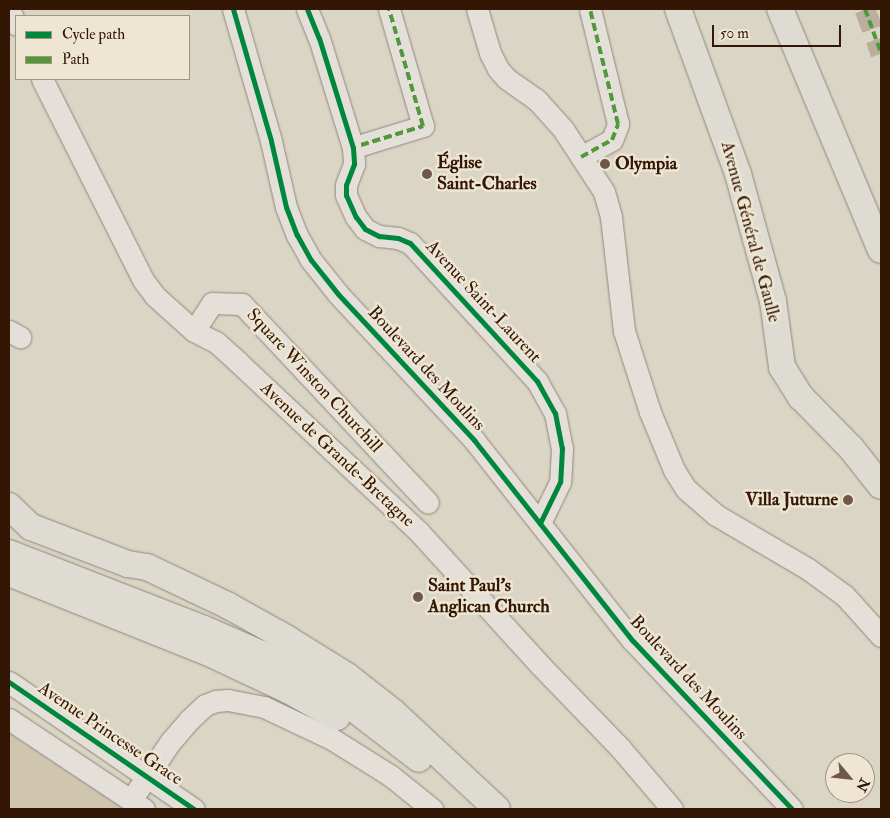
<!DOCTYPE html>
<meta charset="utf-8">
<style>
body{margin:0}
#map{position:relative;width:890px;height:818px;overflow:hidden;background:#dbd5c5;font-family:"IM FELL Double Pica",serif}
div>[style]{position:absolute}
.green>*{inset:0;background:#d0c5ae}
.minor-tunnel>*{height:21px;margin-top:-10.5px;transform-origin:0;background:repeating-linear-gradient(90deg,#baaf9f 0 21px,transparent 0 32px)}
.roads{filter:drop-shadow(0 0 1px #8f877c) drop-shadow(0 0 1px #8f877c)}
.minor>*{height:21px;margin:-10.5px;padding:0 10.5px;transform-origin:10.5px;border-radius:10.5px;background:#e4e0d9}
.major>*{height:26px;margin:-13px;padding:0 13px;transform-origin:13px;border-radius:13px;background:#dedbd2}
.quiet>*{height:4px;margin-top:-2px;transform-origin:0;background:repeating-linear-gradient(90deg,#51983a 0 8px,transparent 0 12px)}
.cycleway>*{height:5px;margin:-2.5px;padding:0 2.5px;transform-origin:2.5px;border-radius:2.5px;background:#00873e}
.dots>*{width:14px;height:14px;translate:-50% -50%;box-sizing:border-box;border:2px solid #eee6d3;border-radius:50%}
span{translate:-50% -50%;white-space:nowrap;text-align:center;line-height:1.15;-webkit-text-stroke:5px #eee6d3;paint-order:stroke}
.poi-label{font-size:18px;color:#341605;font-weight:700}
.left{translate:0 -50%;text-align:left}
.right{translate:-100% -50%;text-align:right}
.street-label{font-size:18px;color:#341605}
.frame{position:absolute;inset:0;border:10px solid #341605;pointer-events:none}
.legend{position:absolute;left:15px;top:15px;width:175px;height:65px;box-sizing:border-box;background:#eee6d3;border:1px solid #a49381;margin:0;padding:6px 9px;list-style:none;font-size:15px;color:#341605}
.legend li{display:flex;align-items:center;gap:10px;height:25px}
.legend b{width:25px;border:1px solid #a49381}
.north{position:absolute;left:825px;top:753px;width:50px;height:50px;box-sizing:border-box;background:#eee6d3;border:1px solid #a49381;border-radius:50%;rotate:118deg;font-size:14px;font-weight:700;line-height:20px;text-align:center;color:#341605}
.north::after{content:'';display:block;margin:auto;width:18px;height:22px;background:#6e5948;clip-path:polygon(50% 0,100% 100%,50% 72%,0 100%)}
.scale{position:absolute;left:712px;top:25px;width:129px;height:22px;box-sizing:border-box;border:2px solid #341605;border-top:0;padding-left:6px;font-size:15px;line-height:18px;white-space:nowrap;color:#341605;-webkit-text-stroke:4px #eee6d3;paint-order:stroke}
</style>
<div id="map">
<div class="green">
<div style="clip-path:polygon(9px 733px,124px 809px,9px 809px)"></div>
</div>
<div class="minor-tunnel">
<div style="left:865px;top:9px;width:47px;rotate:70deg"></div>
</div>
<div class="roads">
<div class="minor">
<div style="left:9px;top:9px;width:17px;rotate:66deg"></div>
<div style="left:233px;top:9px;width:137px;rotate:73.9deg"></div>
<div style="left:271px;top:141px;width:68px;rotate:77.2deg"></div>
<div style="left:286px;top:207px;width:30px;rotate:69deg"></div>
<div style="left:297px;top:235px;width:29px;rotate:61deg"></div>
<div style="left:311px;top:260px;width:43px;rotate:51.5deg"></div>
<div style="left:338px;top:294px;width:200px;rotate:47deg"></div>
<div style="left:474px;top:440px;width:256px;rotate:51.7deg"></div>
<div style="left:633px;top:641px;width:231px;rotate:46.6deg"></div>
<div style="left:307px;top:9px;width:31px;rotate:68deg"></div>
<div style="left:319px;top:38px;width:115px;rotate:72.8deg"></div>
<div style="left:353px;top:148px;width:16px;rotate:86deg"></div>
<div style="left:354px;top:164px;width:22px;rotate:111deg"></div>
<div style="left:346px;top:185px;width:10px;rotate:90deg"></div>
<div style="left:346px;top:195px;width:24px;rotate:66deg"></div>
<div style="left:356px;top:217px;width:15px;rotate:53deg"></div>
<div style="left:365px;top:229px;width:16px;rotate:27deg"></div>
<div style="left:379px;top:236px;width:19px;rotate:6deg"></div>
<div style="left:398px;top:238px;width:13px;rotate:23deg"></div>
<div style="left:410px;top:243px;width:188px;rotate:47.4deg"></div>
<div style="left:537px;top:381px;width:37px;rotate:61deg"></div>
<div style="left:555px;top:413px;width:36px;rotate:79deg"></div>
<div style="left:562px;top:448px;width:34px;rotate:93deg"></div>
<div style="left:560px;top:482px;width:46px;rotate:116deg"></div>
<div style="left:477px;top:9px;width:46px;rotate:73.5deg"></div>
<div style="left:490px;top:53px;width:18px;rotate:63deg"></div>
<div style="left:498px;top:69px;width:13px;rotate:48deg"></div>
<div style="left:507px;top:79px;width:35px;rotate:35deg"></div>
<div style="left:536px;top:99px;width:40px;rotate:48deg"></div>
<div style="left:563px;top:129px;width:75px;rotate:56.9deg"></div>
<div style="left:604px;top:192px;width:26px;rotate:74deg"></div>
<div style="left:611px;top:217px;width:115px;rotate:83.5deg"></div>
<div style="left:624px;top:331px;width:85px;rotate:72.2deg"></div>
<div style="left:650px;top:412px;width:63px;rotate:67.5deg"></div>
<div style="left:674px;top:470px;width:22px;rotate:58deg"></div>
<div style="left:686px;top:489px;width:40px;rotate:41deg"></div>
<div style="left:716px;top:515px;width:107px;rotate:30.4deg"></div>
<div style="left:808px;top:569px;width:46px;rotate:36.1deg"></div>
<div style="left:845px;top:596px;width:54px;rotate:48deg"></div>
<div style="left:42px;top:79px;width:225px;rotate:63.3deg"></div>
<div style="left:143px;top:280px;width:20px;rotate:53deg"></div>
<div style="left:155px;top:296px;width:52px;rotate:41.9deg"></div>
<div style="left:194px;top:331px;width:25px;rotate:27deg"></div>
<div style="left:216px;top:342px;width:30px;rotate:42deg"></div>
<div style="left:238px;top:362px;width:248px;rotate:43.2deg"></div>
<div style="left:419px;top:532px;width:180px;rotate:47.7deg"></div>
<div style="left:540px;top:665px;width:117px;rotate:46deg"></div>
<div style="left:621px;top:749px;width:79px;rotate:49.6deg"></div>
<div style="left:361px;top:145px;width:65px;rotate:-17deg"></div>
<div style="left:423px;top:126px;width:122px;rotate:-106.2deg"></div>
<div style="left:581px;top:157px;width:35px;rotate:-29deg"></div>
<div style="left:612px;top:140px;width:17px;rotate:-69deg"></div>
<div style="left:618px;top:124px;width:118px;rotate:-103.7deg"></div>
<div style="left:9px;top:331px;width:13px;rotate:29deg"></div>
<div style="left:194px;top:331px;width:33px;rotate:-57deg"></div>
<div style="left:212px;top:303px;width:30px;rotate:2deg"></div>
<div style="left:242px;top:304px;width:272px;rotate:46.9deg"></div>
<div style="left:9px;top:682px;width:224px;rotate:34.5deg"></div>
<div style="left:9px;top:719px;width:162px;rotate:33.7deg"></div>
<div style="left:131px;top:800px;width:71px;rotate:-55.9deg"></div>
<div style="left:171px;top:741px;width:28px;rotate:-49deg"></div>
<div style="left:189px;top:720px;width:22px;rotate:-43deg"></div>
<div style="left:205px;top:705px;width:12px;rotate:-20deg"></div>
<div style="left:216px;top:701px;width:12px;rotate:-5deg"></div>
<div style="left:228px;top:700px;width:37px;rotate:11deg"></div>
<div style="left:264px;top:707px;width:75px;rotate:25.2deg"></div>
<div style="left:332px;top:739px;width:70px;rotate:32.1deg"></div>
<div style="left:391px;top:776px;width:53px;rotate:38.8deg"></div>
</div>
<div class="major">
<div style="left:678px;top:9px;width:176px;rotate:70deg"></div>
<div style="left:738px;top:174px;width:132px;rotate:74.6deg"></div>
<div style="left:773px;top:301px;width:67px;rotate:82.2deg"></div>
<div style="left:782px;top:367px;width:36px;rotate:58deg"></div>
<div style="left:801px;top:397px;width:71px;rotate:45.6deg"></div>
<div style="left:851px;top:448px;width:48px;rotate:51.7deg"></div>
<div style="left:780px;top:9px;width:261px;rotate:67.3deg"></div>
<div style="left:9px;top:506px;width:30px;rotate:44deg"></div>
<div style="left:31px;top:527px;width:104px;rotate:20.9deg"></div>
<div style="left:128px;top:564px;width:19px;rotate:9deg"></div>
<div style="left:147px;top:567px;width:89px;rotate:25.4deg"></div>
<div style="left:227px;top:605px;width:68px;rotate:29.2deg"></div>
<div style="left:286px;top:638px;width:72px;rotate:31.9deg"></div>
<div style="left:347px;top:676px;width:58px;rotate:38deg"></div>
<div style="left:393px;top:712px;width:142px;rotate:43deg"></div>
<div style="left:9px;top:553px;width:209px;rotate:21.3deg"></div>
<div style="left:204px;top:629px;width:65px;rotate:23.4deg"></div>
<div style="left:264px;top:655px;width:104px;rotate:30.8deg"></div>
<div style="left:353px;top:708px;width:83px;rotate:37.7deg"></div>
<div style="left:9px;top:573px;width:215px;rotate:21.8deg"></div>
<div style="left:209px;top:653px;width:87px;rotate:25.1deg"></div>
<div style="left:288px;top:690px;width:56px;rotate:28.9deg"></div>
</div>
</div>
<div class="quiet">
<div style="left:865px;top:9px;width:47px;rotate:70deg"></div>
<div style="left:361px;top:145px;width:65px;rotate:-17deg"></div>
<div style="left:423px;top:126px;width:122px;rotate:-106.2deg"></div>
<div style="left:581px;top:157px;width:35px;rotate:-29deg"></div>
<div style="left:612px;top:140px;width:17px;rotate:-69deg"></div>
<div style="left:618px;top:124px;width:118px;rotate:-103.7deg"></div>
</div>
<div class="cycleway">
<div style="left:233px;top:9px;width:137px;rotate:73.9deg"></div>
<div style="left:271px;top:141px;width:68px;rotate:77.2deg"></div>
<div style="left:286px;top:207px;width:30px;rotate:69deg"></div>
<div style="left:297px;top:235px;width:29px;rotate:61deg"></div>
<div style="left:311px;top:260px;width:43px;rotate:51.5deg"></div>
<div style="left:338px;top:294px;width:200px;rotate:47deg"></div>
<div style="left:474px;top:440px;width:256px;rotate:51.7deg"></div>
<div style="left:633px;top:641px;width:231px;rotate:46.6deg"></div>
<div style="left:307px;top:9px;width:31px;rotate:68deg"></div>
<div style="left:319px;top:38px;width:115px;rotate:72.8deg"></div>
<div style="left:353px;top:148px;width:16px;rotate:86deg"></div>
<div style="left:354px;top:164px;width:22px;rotate:111deg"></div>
<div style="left:346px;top:185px;width:10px;rotate:90deg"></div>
<div style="left:346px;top:195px;width:24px;rotate:66deg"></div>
<div style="left:356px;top:217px;width:15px;rotate:53deg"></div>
<div style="left:365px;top:229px;width:16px;rotate:27deg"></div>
<div style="left:379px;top:236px;width:19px;rotate:6deg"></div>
<div style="left:398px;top:238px;width:13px;rotate:23deg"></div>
<div style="left:410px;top:243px;width:188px;rotate:47.4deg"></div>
<div style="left:537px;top:381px;width:37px;rotate:61deg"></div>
<div style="left:555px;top:413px;width:36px;rotate:79deg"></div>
<div style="left:562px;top:448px;width:34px;rotate:93deg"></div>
<div style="left:560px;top:482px;width:46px;rotate:116deg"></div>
<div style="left:9px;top:682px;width:224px;rotate:34.5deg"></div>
</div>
<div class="dots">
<div style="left:605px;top:164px;background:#6e5948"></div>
<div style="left:427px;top:174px;background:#6e5948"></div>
<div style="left:848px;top:500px;background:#6e5948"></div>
<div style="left:418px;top:597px;background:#6e5948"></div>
</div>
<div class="poi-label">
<span class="left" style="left:437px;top:174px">Église<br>Saint-Charles</span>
<span class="left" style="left:615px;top:164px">Olympia</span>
<span class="right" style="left:838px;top:500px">Villa Juturne</span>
<span class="left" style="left:428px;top:597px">Saint Paul's<br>Anglican Church</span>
</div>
<div class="street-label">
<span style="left:750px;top:232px;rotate:75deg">Avenue Général de Gaulle</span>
<span style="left:483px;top:302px;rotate:47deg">Avenue Saint-Laurent</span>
<span style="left:426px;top:369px;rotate:47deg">Boulevard des Moulins</span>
<span style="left:314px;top:381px;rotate:47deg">Square Winston Churchill</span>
<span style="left:337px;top:455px;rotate:43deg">Avenue de Grande-Bretagne</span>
<span style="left:688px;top:678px;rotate:47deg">Boulevard des Moulins</span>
<span style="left:110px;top:734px;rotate:34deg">Avenue Princesse Grace</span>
</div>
<div class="frame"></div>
<ul class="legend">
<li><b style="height:6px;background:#00873e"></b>Cycle path</li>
<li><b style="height:6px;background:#51983a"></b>Path</li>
</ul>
<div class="north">N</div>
<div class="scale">50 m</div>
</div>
